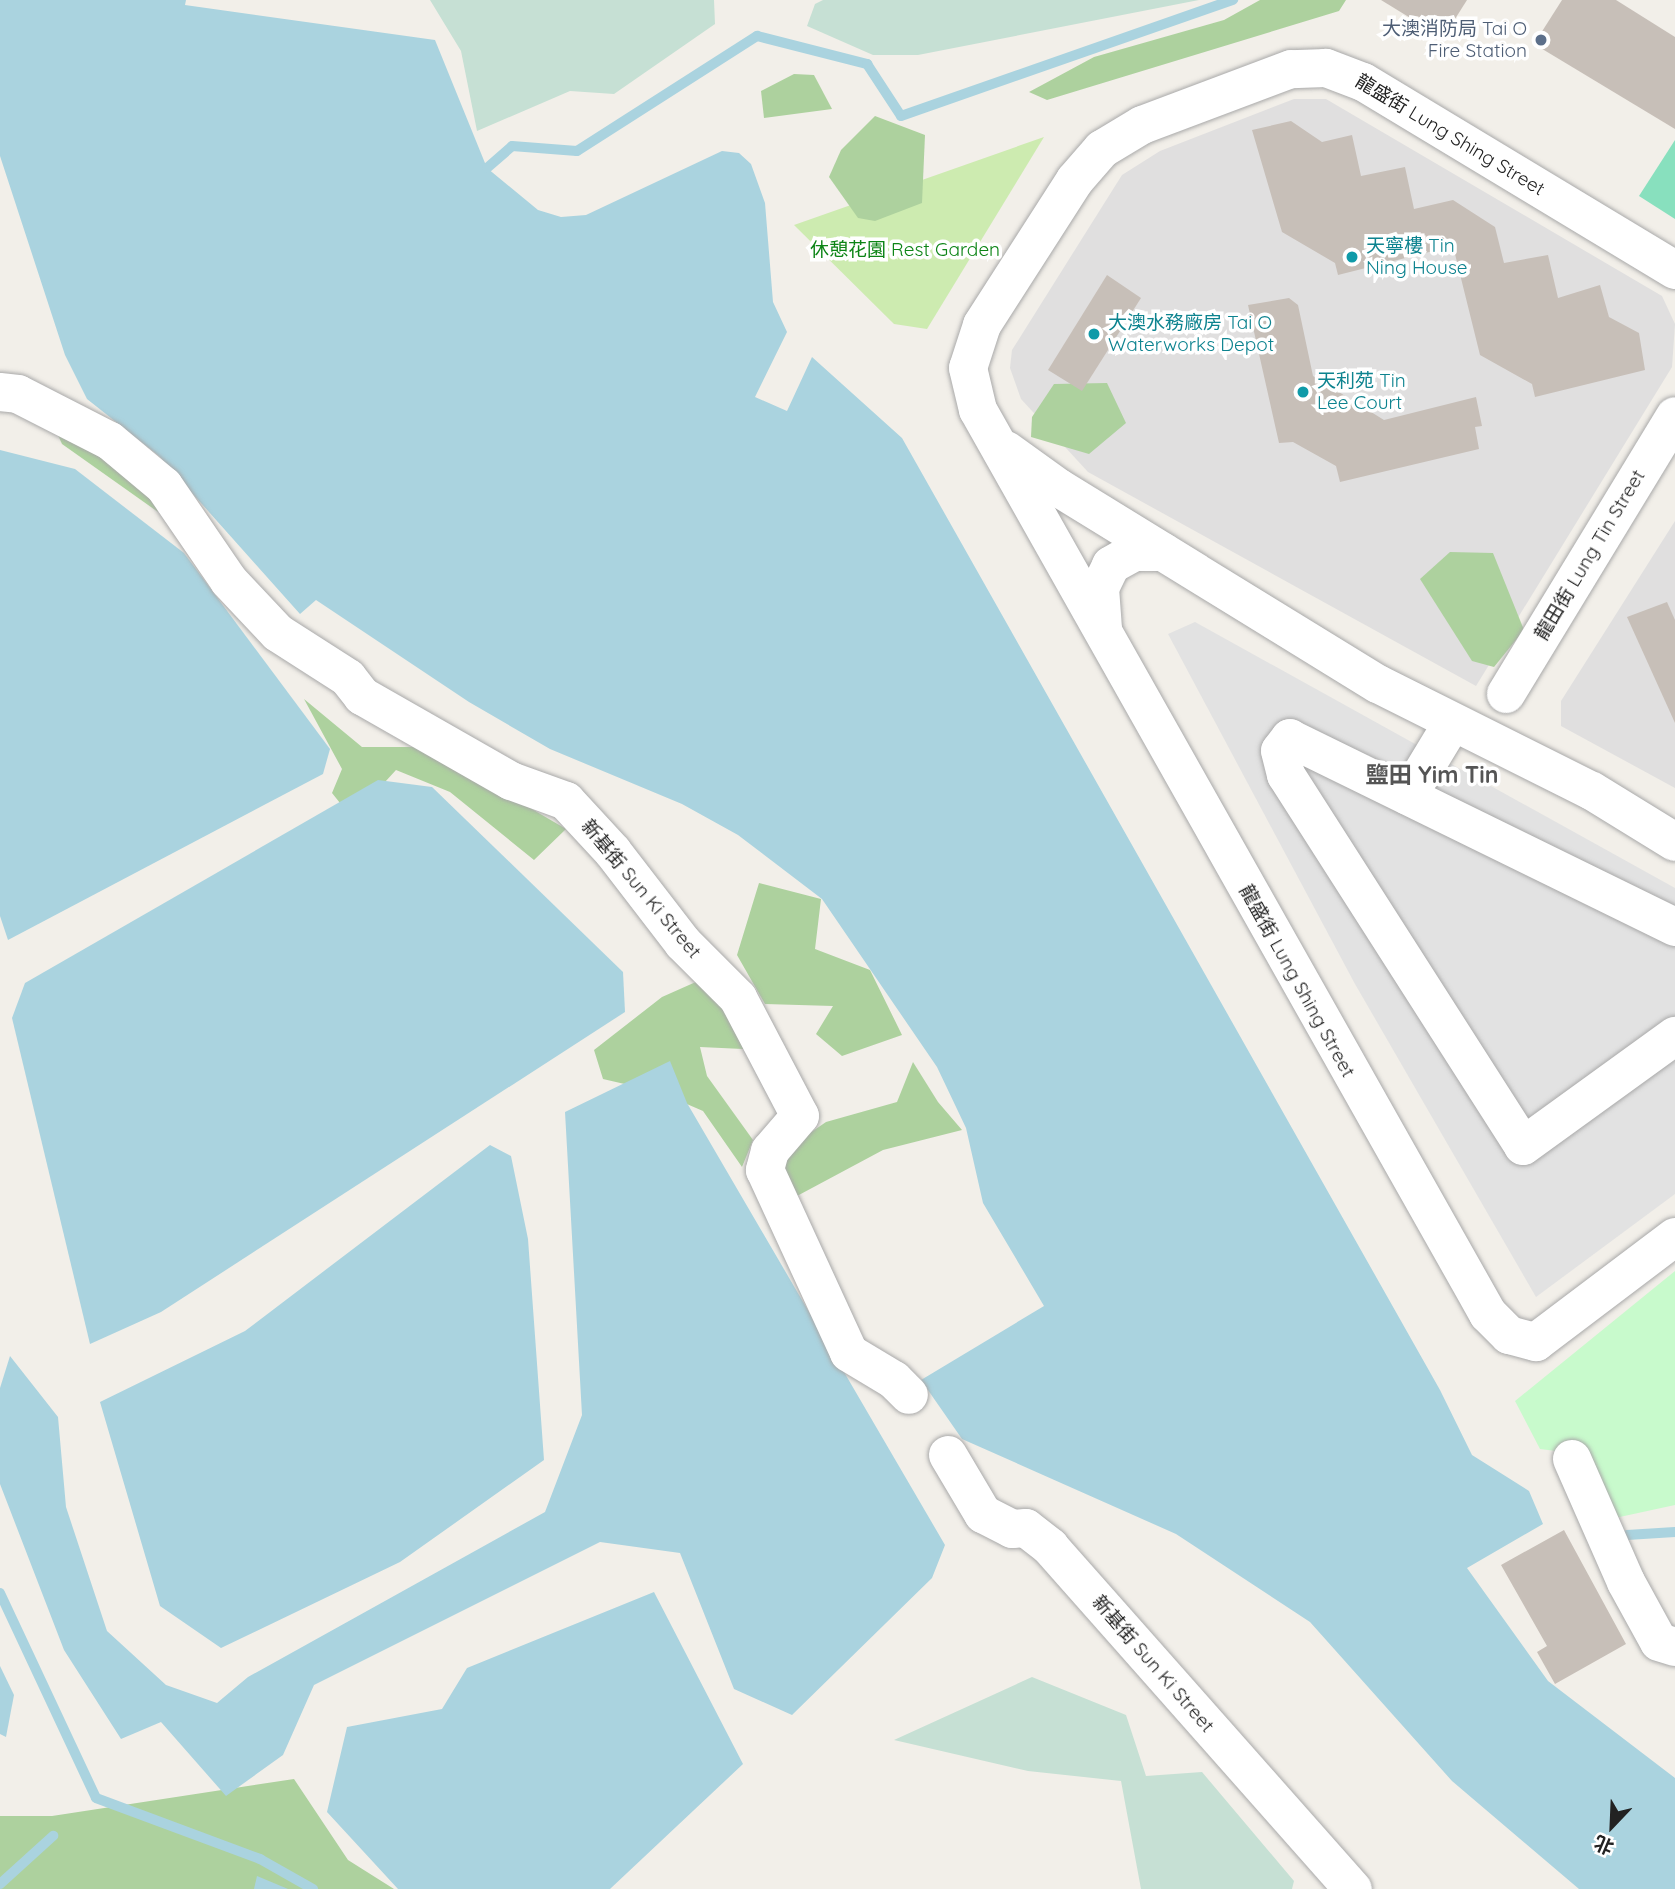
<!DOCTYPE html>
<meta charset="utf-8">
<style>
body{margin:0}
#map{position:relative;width:1675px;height:1889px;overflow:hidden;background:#f2efe9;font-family:Quicksand,"Noto Sans SC",sans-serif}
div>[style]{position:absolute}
.residential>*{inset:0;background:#e0dfdf}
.grass>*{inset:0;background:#cdebb0}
.forest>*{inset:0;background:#add19e}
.wetland>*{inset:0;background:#c6e0d4}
.park>*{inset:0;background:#c8facc}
.pitch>*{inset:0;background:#88e0be}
.parking>*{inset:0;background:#e2e2e2}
.water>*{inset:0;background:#aad3df}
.stream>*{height:10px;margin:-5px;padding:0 5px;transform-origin:5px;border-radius:5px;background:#aad3df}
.building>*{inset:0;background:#c7bfb8}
.roads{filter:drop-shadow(0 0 2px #a9a9a9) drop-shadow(0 0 2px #a9a9a9)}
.minor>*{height:38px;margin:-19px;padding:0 19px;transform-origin:19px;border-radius:19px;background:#fff}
.dots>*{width:19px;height:19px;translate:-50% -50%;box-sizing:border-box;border:4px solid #fff;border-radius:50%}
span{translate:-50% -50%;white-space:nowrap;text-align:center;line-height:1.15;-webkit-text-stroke:7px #fff;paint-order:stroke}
.service-label{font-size:19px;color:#4e5e75}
.right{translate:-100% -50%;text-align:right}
.street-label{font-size:19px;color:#222}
.culture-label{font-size:19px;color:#0d838f}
.left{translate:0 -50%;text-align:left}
.park-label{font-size:19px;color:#0c8416}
.quarter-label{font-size:23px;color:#555;font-weight:700}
.north{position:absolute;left:1577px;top:1791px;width:70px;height:70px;-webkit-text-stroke:5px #fff;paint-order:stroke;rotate:203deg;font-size:19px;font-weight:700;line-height:28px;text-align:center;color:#222}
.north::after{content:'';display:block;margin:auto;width:24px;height:32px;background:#222;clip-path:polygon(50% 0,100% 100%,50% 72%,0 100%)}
</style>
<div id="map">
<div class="residential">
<div style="clip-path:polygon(1294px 99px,1326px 99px,1662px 296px,1675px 324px,1672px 367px,1476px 686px,1088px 472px,1021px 399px,1010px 368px,1012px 350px,1122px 175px,1160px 151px)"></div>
<div style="clip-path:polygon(1675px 521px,1675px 788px,1561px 726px,1561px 701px)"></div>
</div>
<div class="grass">
<div style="clip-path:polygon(1044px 137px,927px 329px,894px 324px,794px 225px)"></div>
</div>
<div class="forest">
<div style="clip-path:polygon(1260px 0,1346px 0,1339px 11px,1047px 100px,1029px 92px,1094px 57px,1224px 20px)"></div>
<div style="clip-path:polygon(794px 74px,814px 75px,832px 109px,764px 118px,761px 91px)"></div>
<div style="clip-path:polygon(875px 116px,925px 135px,922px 203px,875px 221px,858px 218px,829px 177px,841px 150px)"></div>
<div style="clip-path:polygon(1107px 383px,1126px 423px,1089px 454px,1031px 437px,1032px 417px,1054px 384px)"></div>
<div style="clip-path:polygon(53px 424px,153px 492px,158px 512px,62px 444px)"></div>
<div style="clip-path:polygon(1450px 552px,1493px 553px,1524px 630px,1494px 667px,1472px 661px,1420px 579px)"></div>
<div style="clip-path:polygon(304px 699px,362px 747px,426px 747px,566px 829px,534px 860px,450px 792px,396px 770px,352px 818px,332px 793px,342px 769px)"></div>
<div style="clip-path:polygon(759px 883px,821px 899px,815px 949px,870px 970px,902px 1035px,842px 1056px,816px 1034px,833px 1006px,765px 1004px,737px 955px)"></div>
<div style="clip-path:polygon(698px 981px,752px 1001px,743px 1049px,700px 1047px,707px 1076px,753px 1140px,742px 1167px,703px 1111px,659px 1092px,603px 1079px,594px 1050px,662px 997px)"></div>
<div style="clip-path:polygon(913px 1062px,938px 1102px,962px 1130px,883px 1150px,797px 1196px,779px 1161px,794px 1144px,826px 1122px,897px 1102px)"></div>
<div style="clip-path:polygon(294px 1779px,348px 1860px,394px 1889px,0 1889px,0 1816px,52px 1816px)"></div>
</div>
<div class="wetland">
<div style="clip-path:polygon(430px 0,714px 0,715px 24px,614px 94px,570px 91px,477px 131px,461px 51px)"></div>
<div style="clip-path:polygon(823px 0,1199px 0,918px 55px,873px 55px,807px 26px,815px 4px)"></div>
<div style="clip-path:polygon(1032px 1677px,1126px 1715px,1146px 1776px,1202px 1772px,1294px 1881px,1292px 1889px,1141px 1889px,1121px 1781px,1028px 1771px,894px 1740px)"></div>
</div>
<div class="park">
<div style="clip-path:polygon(1675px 1271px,1675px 1505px,1615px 1518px,1580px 1454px,1540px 1449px,1515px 1401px)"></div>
</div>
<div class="pitch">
<div style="clip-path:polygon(1675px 140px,1675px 219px,1639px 196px)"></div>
</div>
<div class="parking">
<div style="clip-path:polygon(1195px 622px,1675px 888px,1675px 1194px,1536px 1297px,1355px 984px,1168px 634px)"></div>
</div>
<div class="water">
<div style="clip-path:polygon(0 0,186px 0,185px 5px,435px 40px,487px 168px,538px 210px,561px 217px,586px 215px,722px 151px,739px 153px,751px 164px,765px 203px,773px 302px,787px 332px,755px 397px,787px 411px,812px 357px,902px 438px,1440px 1390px,1472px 1455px,1529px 1491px,1543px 1524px,1467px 1568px,1548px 1681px,1675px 1778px,1675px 1889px,1579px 1889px,1452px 1781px,1310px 1622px,1176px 1534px,962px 1439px,921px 1380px,1044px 1306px,983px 1203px,966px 1128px,937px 1067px,822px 899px,738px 835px,682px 804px,550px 749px,469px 702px,316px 600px,300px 614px,159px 456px,87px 399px,65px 355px,0 156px)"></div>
<div style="clip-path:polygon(0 450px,75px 469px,184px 553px,330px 749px,323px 774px,8px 940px,0 916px)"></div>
<div style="clip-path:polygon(378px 780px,432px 787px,623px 972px,625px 1012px,161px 1312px,90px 1344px,12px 1018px,25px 983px)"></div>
<div style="clip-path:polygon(670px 1061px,687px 1103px,945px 1545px,932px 1578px,792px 1715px,734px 1689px,680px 1553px,600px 1542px,314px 1685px,283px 1755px,226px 1796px,161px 1722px,121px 1739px,64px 1650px,0 1484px,0 1388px,10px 1356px,58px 1417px,66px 1507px,107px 1631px,166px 1685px,217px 1703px,248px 1677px,545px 1512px,582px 1415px,565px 1112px)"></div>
<div style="clip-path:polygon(490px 1145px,511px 1156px,528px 1239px,544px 1460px,400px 1562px,221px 1648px,160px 1606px,100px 1402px,245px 1331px)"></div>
<div style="clip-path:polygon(654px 1592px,743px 1764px,610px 1889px,398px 1889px,327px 1812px,347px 1727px,442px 1709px,467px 1668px)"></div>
<div style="clip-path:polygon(0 1666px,14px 1695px,6px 1737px,0 1734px)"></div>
<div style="clip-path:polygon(257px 1876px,288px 1889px,254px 1889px)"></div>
</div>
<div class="stream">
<div style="left:487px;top:168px;width:33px;rotate:-41deg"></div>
<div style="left:512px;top:146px;width:65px;rotate:4.4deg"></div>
<div style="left:577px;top:151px;width:214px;rotate:-32.6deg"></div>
<div style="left:757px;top:36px;width:114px;rotate:14.3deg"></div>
<div style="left:867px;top:64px;width:62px;rotate:56.8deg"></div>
<div style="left:901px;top:116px;width:352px;rotate:-19.3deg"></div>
<div style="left:1627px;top:1535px;width:48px;rotate:-3.6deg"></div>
<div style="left:0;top:1593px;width:226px;rotate:64.9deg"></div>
<div style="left:96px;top:1798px;width:175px;rotate:20.4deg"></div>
<div style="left:260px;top:1859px;width:61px;rotate:29.5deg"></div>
<div style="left:0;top:1884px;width:72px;rotate:-42.2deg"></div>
</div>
<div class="building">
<div style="clip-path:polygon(1381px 0,1467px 0,1443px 38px)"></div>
<div style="clip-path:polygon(1562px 0,1616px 0,1675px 37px,1675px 129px,1534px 44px)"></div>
<div style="clip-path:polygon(1291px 121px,1322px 142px,1352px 135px,1361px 176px,1405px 167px,1414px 209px,1453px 200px,1495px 227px,1504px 263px,1548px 255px,1558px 298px,1600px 285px,1609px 317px,1639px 333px,1645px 370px,1535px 397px,1532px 384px,1480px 355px,1453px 246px,1338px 275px,1335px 263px,1282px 232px,1252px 130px)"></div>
<div style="clip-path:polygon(1107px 275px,1141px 298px,1082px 391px,1048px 370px)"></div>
<div style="clip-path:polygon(1289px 298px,1298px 305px,1313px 376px,1384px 420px,1476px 397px,1482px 426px,1475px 427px,1479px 449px,1340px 482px,1336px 466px,1293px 442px,1279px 443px,1248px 305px)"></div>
<div style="clip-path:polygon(1667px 602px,1675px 620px,1675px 723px,1627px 617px)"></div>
<div style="clip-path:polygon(1564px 1530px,1626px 1644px,1555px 1684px,1537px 1652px,1547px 1646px,1501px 1565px)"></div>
</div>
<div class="roads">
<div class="minor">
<div style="left:1675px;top:270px;width:364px;rotate:-148.9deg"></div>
<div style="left:1363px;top:82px;width:40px;rotate:-159deg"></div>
<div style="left:1326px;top:68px;width:35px;rotate:178deg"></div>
<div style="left:1291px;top:69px;width:159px;rotate:159.4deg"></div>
<div style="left:1142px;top:125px;width:47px;rotate:149deg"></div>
<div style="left:1102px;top:149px;width:41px;rotate:131.1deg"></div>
<div style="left:1075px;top:180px;width:172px;rotate:122.7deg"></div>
<div style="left:982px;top:325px;width:45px;rotate:108deg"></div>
<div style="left:968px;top:368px;width:43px;rotate:76.6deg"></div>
<div style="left:978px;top:410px;width:1038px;rotate:60.57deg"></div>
<div style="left:1488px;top:1314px;width:30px;rotate:45deg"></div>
<div style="left:1509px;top:1335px;width:28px;rotate:15deg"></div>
<div style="left:1536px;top:1342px;width:174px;rotate:-37.1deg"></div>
<div style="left:0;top:392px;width:18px;rotate:6deg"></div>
<div style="left:18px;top:394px;width:103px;rotate:27.1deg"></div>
<div style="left:110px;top:441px;width:70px;rotate:39.8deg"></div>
<div style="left:164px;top:486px;width:115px;rotate:55.6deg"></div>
<div style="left:229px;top:581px;width:71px;rotate:46.7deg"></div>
<div style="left:278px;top:633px;width:83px;rotate:32.7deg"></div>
<div style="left:348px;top:678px;width:23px;rotate:52deg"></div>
<div style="left:362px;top:696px;width:172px;rotate:29.7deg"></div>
<div style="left:511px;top:781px;width:59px;rotate:20deg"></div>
<div style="left:566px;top:801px;width:69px;rotate:47.3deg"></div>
<div style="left:613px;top:852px;width:115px;rotate:52.4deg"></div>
<div style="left:683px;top:943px;width:78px;rotate:45deg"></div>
<div style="left:738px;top:998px;width:133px;rotate:62.3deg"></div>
<div style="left:800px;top:1116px;width:46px;rotate:130.6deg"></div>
<div style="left:770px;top:1151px;width:20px;rotate:105deg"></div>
<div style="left:765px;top:1170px;width:201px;rotate:65.3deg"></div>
<div style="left:849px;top:1353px;width:52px;rotate:31deg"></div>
<div style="left:894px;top:1380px;width:21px;rotate:45deg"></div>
<div style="left:1006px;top:450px;width:65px;rotate:35.6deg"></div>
<div style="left:1059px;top:488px;width:374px;rotate:31.6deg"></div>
<div style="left:1378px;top:684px;width:239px;rotate:26.6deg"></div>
<div style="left:1592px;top:791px;width:97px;rotate:31.6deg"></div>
<div style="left:1103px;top:629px;width:41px;rotate:-94.2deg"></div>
<div style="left:1100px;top:588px;width:25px;rotate:-64deg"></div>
<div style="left:1111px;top:565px;width:26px;rotate:-29deg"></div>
<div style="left:1134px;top:552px;width:29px"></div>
<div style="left:1506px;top:694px;width:325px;rotate:-58.7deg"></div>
<div style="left:1408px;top:796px;width:83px;rotate:-58.8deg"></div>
<div style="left:1675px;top:927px;width:429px;rotate:-153.9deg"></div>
<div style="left:1290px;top:738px;width:16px;rotate:128deg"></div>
<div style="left:1280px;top:751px;width:25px;rotate:76deg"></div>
<div style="left:1286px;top:775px;width:440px;rotate:57.4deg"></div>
<div style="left:1523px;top:1146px;width:188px;rotate:-35.9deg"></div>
<div style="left:948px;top:1455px;width:69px;rotate:59.3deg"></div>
<div style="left:983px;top:1514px;width:33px;rotate:27deg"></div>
<div style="left:1012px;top:1529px;width:14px;rotate:-4deg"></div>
<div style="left:1026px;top:1528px;width:31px;rotate:38deg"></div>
<div style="left:1050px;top:1547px;width:457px;rotate:48.5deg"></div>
<div style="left:1572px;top:1459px;width:134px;rotate:66.3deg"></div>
<div style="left:1626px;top:1582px;width:68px;rotate:61.2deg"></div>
<div style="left:1659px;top:1642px;width:17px;rotate:17deg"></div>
</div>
</div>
<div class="dots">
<div style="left:1541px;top:40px;background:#5c6f8a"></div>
<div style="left:1352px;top:257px;background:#0f9aa8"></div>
<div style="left:1094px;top:334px;background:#0f9aa8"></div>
<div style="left:1303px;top:392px;background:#0f9aa8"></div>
</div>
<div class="service-label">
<span class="right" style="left:1527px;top:40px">大澳消防局 Tai O<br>Fire Station</span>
</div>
<div class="street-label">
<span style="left:1450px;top:135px;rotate:31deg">龍盛街 Lung Shing Street</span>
<span style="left:1590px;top:555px;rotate:-59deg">龍田街 Lung Tin Street</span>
<span style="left:641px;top:889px;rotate:50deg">新基街 Sun Ki Street</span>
<span style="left:1297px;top:981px;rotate:61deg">龍盛街 Lung Shing Street</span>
<span style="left:1153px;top:1664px;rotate:49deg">新基街 Sun Ki Street</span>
</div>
<div class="culture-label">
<span class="left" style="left:1366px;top:257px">天寧樓 Tin<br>Ning House</span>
<span class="left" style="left:1108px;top:334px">大澳水務廠房 Tai O<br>Waterworks Depot</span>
<span class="left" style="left:1317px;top:392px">天利苑 Tin<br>Lee Court</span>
</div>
<div class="park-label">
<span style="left:905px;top:250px">休憩花園 Rest Garden</span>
</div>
<div class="quarter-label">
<span style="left:1432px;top:775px">鹽田 Yim Tin</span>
</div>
<div class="north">北</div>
</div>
